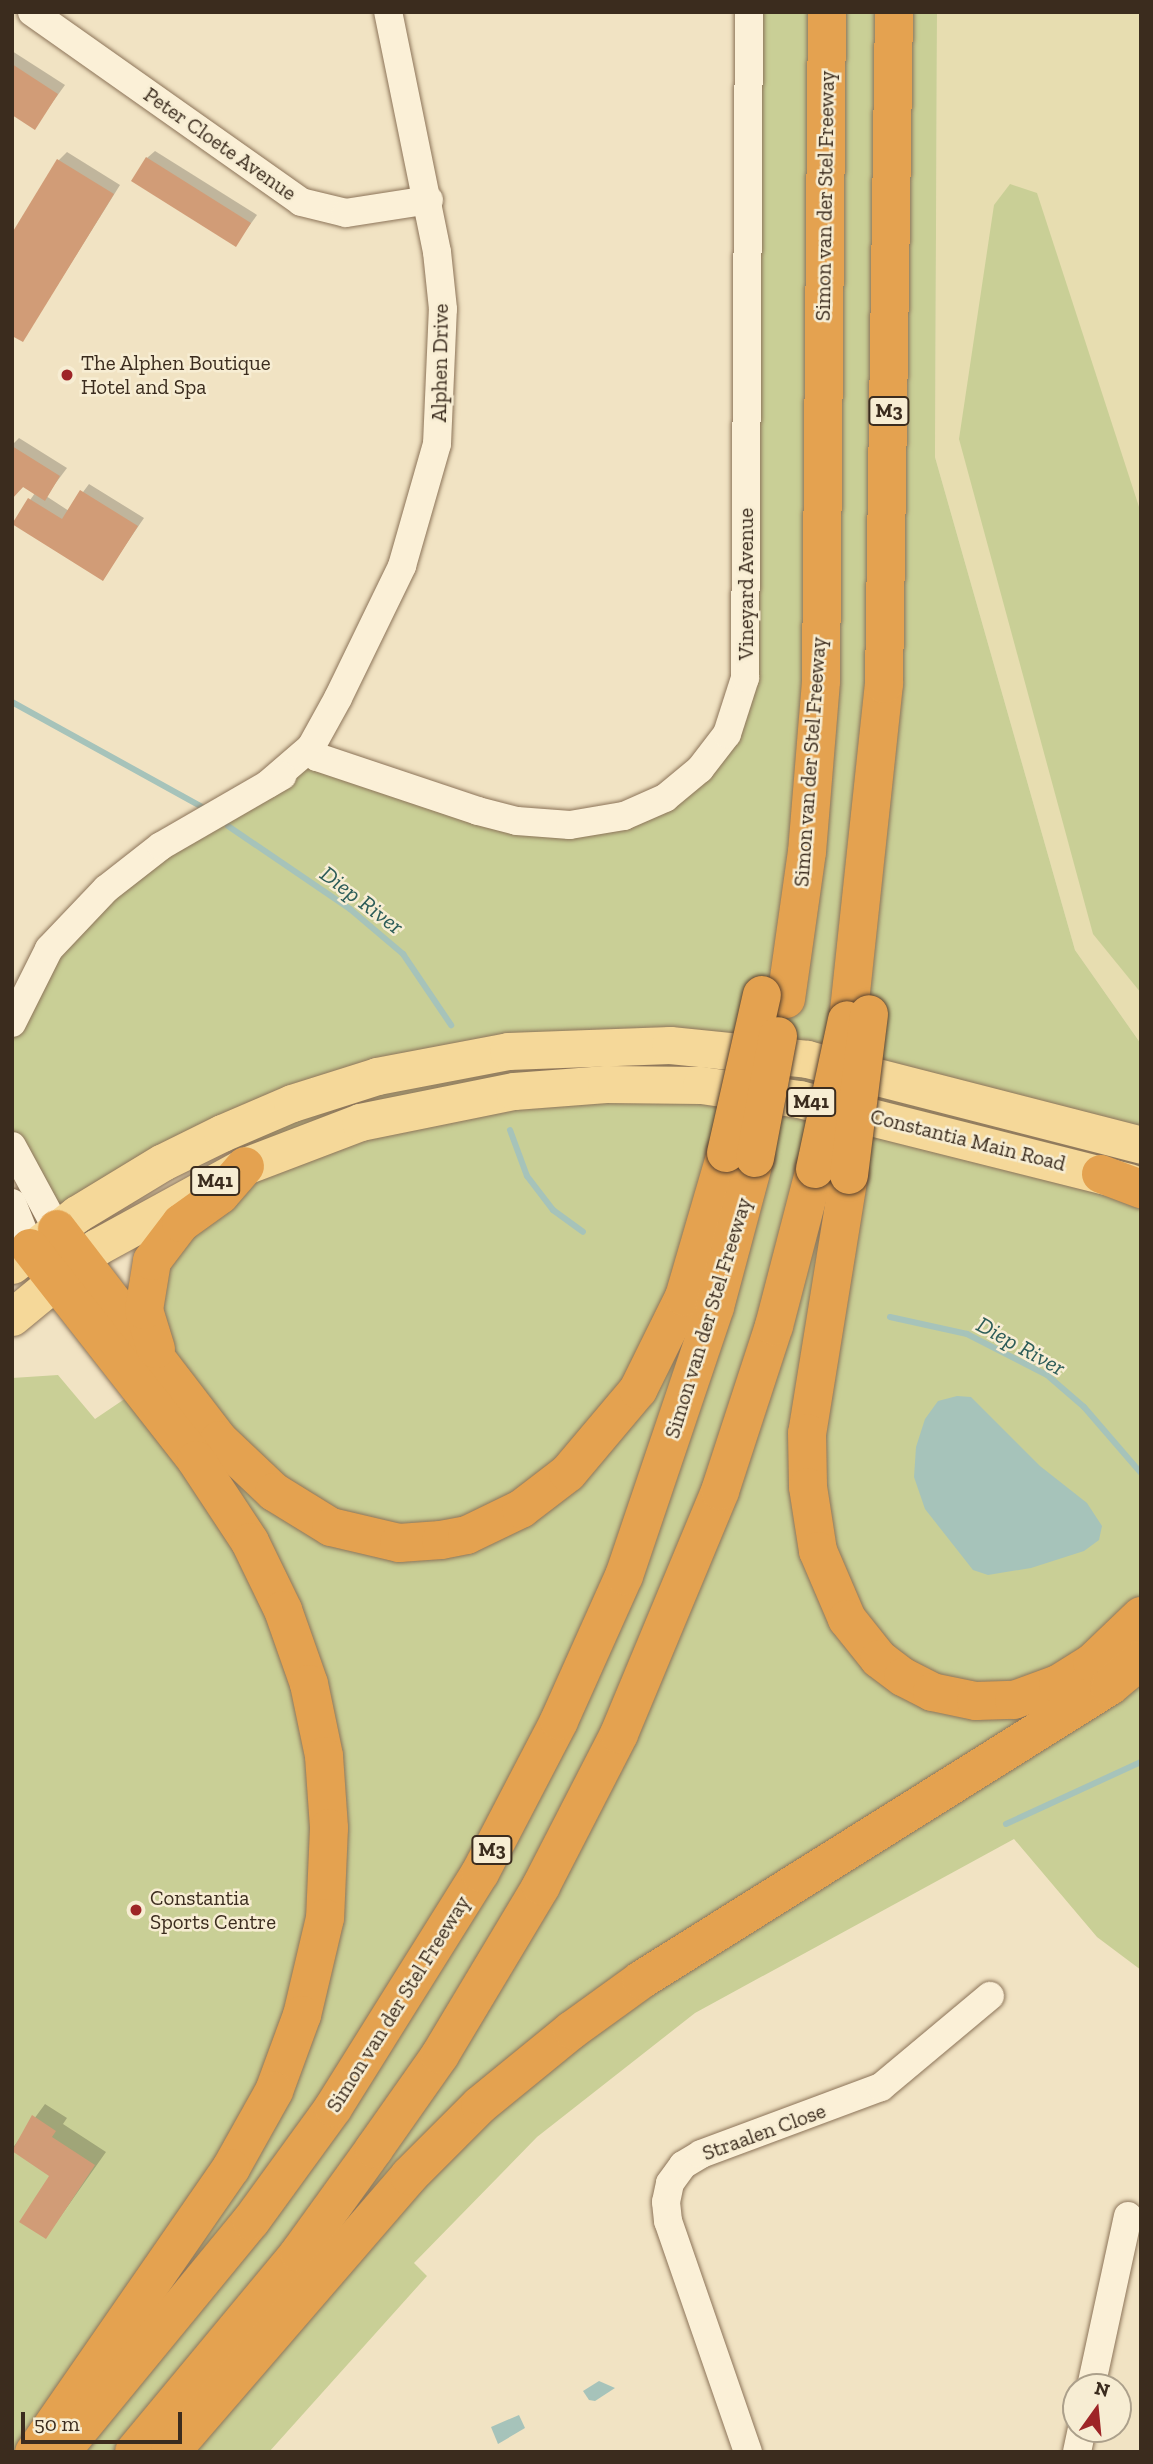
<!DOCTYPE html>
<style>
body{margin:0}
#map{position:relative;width:1153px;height:2464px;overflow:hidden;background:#f1e3c3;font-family:"Zilla Slab",serif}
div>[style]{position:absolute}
.farmland>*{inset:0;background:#e7ddb0}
.green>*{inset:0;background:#c9cf96}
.water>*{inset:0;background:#a6c3ba}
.shadow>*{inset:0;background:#0003}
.stream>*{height:6px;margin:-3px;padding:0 3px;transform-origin:3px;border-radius:3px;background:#a6c3ba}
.building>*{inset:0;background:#d19c77}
.roads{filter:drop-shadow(0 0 2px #8c7459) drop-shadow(0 0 2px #8c7459)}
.minor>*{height:28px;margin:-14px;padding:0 14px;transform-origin:14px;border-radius:14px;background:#fbf0d7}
.major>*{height:37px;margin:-18.5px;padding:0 18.5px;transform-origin:18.5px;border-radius:18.5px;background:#f5d899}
.highway>*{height:38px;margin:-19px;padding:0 19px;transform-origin:19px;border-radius:19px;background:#e4a250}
.bridges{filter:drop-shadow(0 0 2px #5a412d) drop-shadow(0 0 2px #5a412d)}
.highway-bridge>*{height:38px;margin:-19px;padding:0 19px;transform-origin:19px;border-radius:19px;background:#e4a250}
.dots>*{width:19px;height:19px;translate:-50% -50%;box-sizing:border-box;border:4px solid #f7edd3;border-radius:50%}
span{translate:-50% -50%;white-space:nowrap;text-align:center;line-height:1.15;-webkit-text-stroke:5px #f7edd3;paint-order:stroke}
.shield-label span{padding:2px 5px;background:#f7edd3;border:2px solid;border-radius:5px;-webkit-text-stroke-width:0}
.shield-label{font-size:19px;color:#3b2c1e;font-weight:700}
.street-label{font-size:21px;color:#3b2c1e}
.poi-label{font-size:21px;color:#3b2c1e}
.left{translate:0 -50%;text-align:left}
.water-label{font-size:23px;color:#2c5c58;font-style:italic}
.frame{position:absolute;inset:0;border:14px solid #3b2c1e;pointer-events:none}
.north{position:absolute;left:1062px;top:2373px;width:70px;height:70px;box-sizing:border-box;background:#f7edd3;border:2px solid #aca08b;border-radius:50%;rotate:15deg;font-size:19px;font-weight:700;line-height:28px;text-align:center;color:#3b2c1e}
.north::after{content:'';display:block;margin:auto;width:24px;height:32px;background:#9e2527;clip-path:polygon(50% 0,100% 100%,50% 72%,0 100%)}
.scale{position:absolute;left:21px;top:2412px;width:161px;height:32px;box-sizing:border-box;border:4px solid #3b2c1e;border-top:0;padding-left:9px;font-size:21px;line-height:24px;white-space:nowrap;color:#3b2c1e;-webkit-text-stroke:5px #f7edd3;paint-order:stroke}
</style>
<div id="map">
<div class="farmland">
<div style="clip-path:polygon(937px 12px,1141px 12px,1141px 1044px,1075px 950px,935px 457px)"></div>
</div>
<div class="green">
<div style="clip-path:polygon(749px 12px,937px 12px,935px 457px,1075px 950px,1141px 1044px,1141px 1970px,1097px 1937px,1014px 1839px,695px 2013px,537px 2137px,414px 2263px,427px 2276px,269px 2452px,12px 2452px,12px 1378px,58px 1375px,95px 1419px,166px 1371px,144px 1299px,245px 1166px,222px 1134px,57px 1229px,12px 1146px,12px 1023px,70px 924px,317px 757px,517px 821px,665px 798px,739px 705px)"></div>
<div style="clip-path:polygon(1010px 184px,1037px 193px,1141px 513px,1141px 993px,1093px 934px,959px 439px,994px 205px)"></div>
</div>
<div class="water">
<div style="clip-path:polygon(957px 1396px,971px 1397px,1040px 1466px,1087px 1503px,1102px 1526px,1099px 1540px,1084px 1551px,1031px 1568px,988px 1575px,973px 1570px,925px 1509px,914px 1477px,916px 1447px,925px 1419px,938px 1401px)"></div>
<div style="clip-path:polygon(599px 2381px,615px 2388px,595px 2401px,589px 2400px,583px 2391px)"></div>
<div style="clip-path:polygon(519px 2415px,525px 2428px,498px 2444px,491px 2427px)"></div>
</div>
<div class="shadow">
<div style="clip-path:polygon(12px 51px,65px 85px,34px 128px,12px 113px)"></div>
<div style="clip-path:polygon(155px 151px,257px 215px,236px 244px,147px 158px)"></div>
<div style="clip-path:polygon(67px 152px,120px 185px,23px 340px,59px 160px)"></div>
<div style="clip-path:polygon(19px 438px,67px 468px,46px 496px,69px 511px,89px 484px,144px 518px,103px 578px,14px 523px,35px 493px,24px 486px,12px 497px,12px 445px)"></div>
<div style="clip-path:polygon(45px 2104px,67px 2118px,63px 2124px,106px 2152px,46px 2237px,51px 2175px,12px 2149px)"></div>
</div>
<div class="stream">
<div style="left:12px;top:702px;width:219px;rotate:28.9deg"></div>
<div style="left:228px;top:826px;width:148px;rotate:34.2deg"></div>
<div style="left:350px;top:909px;width:70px;rotate:40.3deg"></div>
<div style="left:403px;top:954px;width:86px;rotate:55.9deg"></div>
<div style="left:510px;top:1130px;width:49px;rotate:69.7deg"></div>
<div style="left:527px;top:1176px;width:43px;rotate:52.6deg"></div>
<div style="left:553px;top:1210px;width:37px;rotate:36deg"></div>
<div style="left:890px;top:1317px;width:79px;rotate:12.4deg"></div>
<div style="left:967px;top:1334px;width:90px;rotate:27.1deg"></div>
<div style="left:1047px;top:1375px;width:49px;rotate:40.9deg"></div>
<div style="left:1084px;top:1407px;width:87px;rotate:49.2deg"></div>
<div style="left:1006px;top:1824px;width:149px;rotate:-24.7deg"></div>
</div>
<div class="building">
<div style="clip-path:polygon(12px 64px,58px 94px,35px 130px,12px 115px)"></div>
<div style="clip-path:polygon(146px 157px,251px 223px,236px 247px,131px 181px)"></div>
<div style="clip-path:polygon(57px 159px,114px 194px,23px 342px,12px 336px,12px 233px)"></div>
<div style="clip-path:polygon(12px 446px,60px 476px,45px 501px,23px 487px,12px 499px)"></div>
<div style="clip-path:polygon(80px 490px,138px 526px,103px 581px,12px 524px,28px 498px,62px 519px)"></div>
<div style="clip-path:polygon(32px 2115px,56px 2131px,52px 2137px,95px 2165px,46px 2239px,19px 2222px,49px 2176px,12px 2151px)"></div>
</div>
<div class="roads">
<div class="minor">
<div style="left:32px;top:12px;width:329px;rotate:35.2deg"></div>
<div style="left:301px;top:202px;width:46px;rotate:13.7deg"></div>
<div style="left:346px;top:213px;width:84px;rotate:-8.9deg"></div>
<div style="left:311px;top:747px;width:12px;rotate:59deg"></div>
<div style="left:317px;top:757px;width:170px;rotate:18.5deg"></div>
<div style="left:478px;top:811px;width:40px;rotate:14.4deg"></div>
<div style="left:517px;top:821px;width:53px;rotate:4.3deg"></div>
<div style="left:570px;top:825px;width:55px;rotate:-9.5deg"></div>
<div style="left:624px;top:816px;width:45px;rotate:-23.7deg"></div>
<div style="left:665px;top:798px;width:45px;rotate:-39.6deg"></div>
<div style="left:700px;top:769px;width:44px;rotate:-52.4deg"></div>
<div style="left:727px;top:734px;width:59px;rotate:-72.2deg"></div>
<div style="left:745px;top:678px;width:666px;rotate:-89.66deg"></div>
<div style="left:268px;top:784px;width:57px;rotate:-40.7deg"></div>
<div style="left:311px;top:747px;width:56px;rotate:-61.1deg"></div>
<div style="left:338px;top:698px;width:147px;rotate:-64.1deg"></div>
<div style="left:402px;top:566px;width:127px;rotate:-74deg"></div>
<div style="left:437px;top:444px;width:135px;rotate:-87.5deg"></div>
<div style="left:443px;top:309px;width:57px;rotate:-96deg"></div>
<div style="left:437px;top:252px;width:245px;rotate:-101.5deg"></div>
<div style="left:12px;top:1023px;width:83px;rotate:-63.4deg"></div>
<div style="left:49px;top:949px;width:83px;rotate:-46.5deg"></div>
<div style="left:106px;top:889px;width:70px;rotate:-38deg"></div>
<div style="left:161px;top:846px;width:140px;rotate:-30deg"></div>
<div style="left:12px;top:1146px;width:94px;rotate:61.5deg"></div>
<div style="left:12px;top:1203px;width:48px;rotate:68.2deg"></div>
<div style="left:1091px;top:2387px;width:175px;rotate:-77.8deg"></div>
<div style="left:748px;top:2452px;width:244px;rotate:-109.1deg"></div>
<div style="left:668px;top:2221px;width:19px;rotate:-96deg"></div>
<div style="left:666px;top:2202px;width:19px;rotate:-78deg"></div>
<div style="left:670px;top:2183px;width:22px;rotate:-54deg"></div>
<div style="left:683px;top:2165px;width:21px;rotate:-31deg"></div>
<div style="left:701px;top:2154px;width:192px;rotate:-20.4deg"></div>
<div style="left:881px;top:2087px;width:142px;rotate:-39.9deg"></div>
<div style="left:1077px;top:2452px;width:24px;rotate:-78deg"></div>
</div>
<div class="major">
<div style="left:12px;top:1265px;width:83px;rotate:-38.1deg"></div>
<div style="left:77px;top:1214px;width:100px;rotate:-31.2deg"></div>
<div style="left:163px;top:1162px;width:66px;rotate:-26.2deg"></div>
<div style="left:222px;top:1133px;width:76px;rotate:-23.2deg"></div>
<div style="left:292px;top:1103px;width:89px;rotate:-17.6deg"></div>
<div style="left:377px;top:1076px;width:133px;rotate:-10.8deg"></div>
<div style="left:508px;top:1051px;width:162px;rotate:-2.1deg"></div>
<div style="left:670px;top:1045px;width:138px;rotate:5.8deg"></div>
<div style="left:807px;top:1059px;width:345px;rotate:14.4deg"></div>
<div style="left:12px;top:1317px;width:110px;rotate:-39.5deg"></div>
<div style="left:97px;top:1247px;width:169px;rotate:-28.7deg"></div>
<div style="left:245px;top:1166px;width:123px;rotate:-20.9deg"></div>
<div style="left:360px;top:1122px;width:157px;rotate:-11.4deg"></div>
<div style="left:514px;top:1091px;width:92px;rotate:-4.4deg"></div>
<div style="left:606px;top:1084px;width:95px;rotate:0.6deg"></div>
<div style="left:701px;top:1085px;width:99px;rotate:8.1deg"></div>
<div style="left:799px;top:1099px;width:341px;rotate:14.1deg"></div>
</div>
<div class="highway">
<div style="left:786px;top:999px;width:148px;rotate:-81.9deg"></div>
<div style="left:807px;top:852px;width:172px;rotate:-85.3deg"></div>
<div style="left:821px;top:681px;width:669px;rotate:-89.49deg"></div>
<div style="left:849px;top:1011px;width:329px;rotate:-83.9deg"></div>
<div style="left:884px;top:684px;width:672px;rotate:-89.15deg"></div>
<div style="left:1101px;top:1174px;width:43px;rotate:20.6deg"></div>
<div style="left:849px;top:1175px;width:261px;rotate:99.2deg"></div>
<div style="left:807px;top:1433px;width:54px;rotate:88.9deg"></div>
<div style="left:808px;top:1487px;width:65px;rotate:81.1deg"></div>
<div style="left:818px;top:1551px;width:74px;rotate:66.9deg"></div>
<div style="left:847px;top:1619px;width:51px;rotate:51.3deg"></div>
<div style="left:879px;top:1659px;width:30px;rotate:37deg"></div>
<div style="left:903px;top:1677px;width:33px;rotate:27deg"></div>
<div style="left:932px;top:1692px;width:45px;rotate:11.6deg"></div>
<div style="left:976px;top:1701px;width:38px;rotate:-2deg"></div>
<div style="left:1014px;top:1700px;width:47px;rotate:-20deg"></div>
<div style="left:1058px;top:1684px;width:40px;rotate:-32deg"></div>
<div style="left:1092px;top:1663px;width:68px;rotate:-43.8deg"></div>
<div style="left:57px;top:1229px;width:266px;rotate:52.5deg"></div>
<div style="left:219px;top:1440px;width:76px;rotate:43.4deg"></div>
<div style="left:274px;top:1492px;width:67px;rotate:31.6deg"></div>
<div style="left:331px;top:1527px;width:70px;rotate:13.2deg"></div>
<div style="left:399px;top:1543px;width:42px;rotate:-4.1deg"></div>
<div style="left:441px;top:1540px;width:26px;rotate:-11deg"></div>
<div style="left:467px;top:1535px;width:60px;rotate:-25.7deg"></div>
<div style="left:521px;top:1509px;width:59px;rotate:-37.5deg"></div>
<div style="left:568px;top:1473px;width:109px;rotate:-49.9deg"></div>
<div style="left:638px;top:1390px;width:104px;rotate:-63.7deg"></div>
<div style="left:684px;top:1297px;width:150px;rotate:-73.7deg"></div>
<div style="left:30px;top:1248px;width:269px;rotate:51.9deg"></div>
<div style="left:196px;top:1460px;width:98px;rotate:56.6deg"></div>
<div style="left:250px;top:1542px;width:76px;rotate:64.1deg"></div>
<div style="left:283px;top:1610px;width:78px;rotate:70.6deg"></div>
<div style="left:309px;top:1684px;width:74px;rotate:78.2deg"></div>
<div style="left:324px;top:1756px;width:72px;rotate:86deg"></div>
<div style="left:329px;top:1828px;width:90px;rotate:92.5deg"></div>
<div style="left:325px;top:1918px;width:100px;rotate:103.3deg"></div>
<div style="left:302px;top:2015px;width:81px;rotate:110.2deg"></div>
<div style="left:274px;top:2091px;width:88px;rotate:119.2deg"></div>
<div style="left:231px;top:2168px;width:346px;rotate:124.7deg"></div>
<div style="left:156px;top:1349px;width:41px;rotate:-107.1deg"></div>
<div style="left:144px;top:1310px;width:50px;rotate:-80.7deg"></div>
<div style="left:152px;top:1261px;width:48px;rotate:-52.7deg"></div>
<div style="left:181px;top:1223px;width:48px;rotate:-35.7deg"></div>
<div style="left:220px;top:1195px;width:38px;rotate:-49deg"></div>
<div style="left:61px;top:2452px;width:299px;rotate:-50.6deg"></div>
<div style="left:251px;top:2221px;width:140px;rotate:-54deg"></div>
<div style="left:333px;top:2108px;width:277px;rotate:-58deg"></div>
<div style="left:480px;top:1873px;width:171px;rotate:-62.5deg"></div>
<div style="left:559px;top:1721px;width:159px;rotate:-65.9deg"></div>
<div style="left:624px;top:1576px;width:284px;rotate:-71.3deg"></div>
<div style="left:715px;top:1307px;width:154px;rotate:-75deg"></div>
<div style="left:134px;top:2452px;width:259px;rotate:-50.3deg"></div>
<div style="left:299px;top:2253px;width:128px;rotate:-54.2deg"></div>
<div style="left:374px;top:2149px;width:115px;rotate:-54.9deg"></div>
<div style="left:440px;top:2055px;width:197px;rotate:-59.1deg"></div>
<div style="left:541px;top:1886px;width:171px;rotate:-62.8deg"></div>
<div style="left:619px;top:1734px;width:263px;rotate:-67.4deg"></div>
<div style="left:720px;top:1491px;width:174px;rotate:-71.9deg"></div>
<div style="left:774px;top:1326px;width:162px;rotate:-75.4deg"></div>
<div style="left:171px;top:2452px;width:364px;rotate:-49.2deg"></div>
<div style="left:409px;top:2176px;width:100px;rotate:-45deg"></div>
<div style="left:480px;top:2105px;width:119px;rotate:-39.2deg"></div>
<div style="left:572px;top:2030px;width:85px;rotate:-35.9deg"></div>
<div style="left:641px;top:1980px;width:554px;rotate:-32.08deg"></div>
<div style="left:1110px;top:1686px;width:40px;rotate:-40deg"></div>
</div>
</div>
<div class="bridges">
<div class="highway-bridge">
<div style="left:726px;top:1153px;width:162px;rotate:-77.2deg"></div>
<div style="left:755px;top:1158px;width:124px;rotate:-79.3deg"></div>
<div style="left:815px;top:1169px;width:152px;rotate:-77.9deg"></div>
<div style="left:849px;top:1175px;width:162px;rotate:-82.9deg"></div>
</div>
</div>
<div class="dots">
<div style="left:67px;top:375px;background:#9e2527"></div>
<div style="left:136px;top:1910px;background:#9e2527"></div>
</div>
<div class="shield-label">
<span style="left:889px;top:411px">M3</span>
<span style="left:811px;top:1102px">M41</span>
<span style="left:215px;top:1181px">M41</span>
<span style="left:492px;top:1850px">M3</span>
</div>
<div class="street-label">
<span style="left:220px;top:144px;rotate:35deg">Peter Cloete Avenue</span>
<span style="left:825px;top:196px;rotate:-89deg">Simon van der Stel Freeway</span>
<span style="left:440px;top:363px;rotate:-89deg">Alphen Drive</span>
<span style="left:746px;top:584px;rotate:-90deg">Vineyard Avenue</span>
<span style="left:810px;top:762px;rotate:-86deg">Simon van der Stel Freeway</span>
<span style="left:968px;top:1140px;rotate:14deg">Constantia Main Road</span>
<span style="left:708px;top:1318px;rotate:-73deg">Simon van der Stel Freeway</span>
<span style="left:398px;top:2004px;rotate:-58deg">Simon van der Stel Freeway</span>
<span style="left:764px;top:2132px;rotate:-20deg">Straalen Close</span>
</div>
<div class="poi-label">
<span class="left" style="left:81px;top:375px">The Alphen Boutique<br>Hotel and Spa</span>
<span class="left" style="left:150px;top:1910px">Constantia<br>Sports Centre</span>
</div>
<div class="water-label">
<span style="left:362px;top:900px;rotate:37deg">Diep River</span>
<span style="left:1021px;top:1346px;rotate:29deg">Diep River</span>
</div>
<div class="frame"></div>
<div class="north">N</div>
<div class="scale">50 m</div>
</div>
